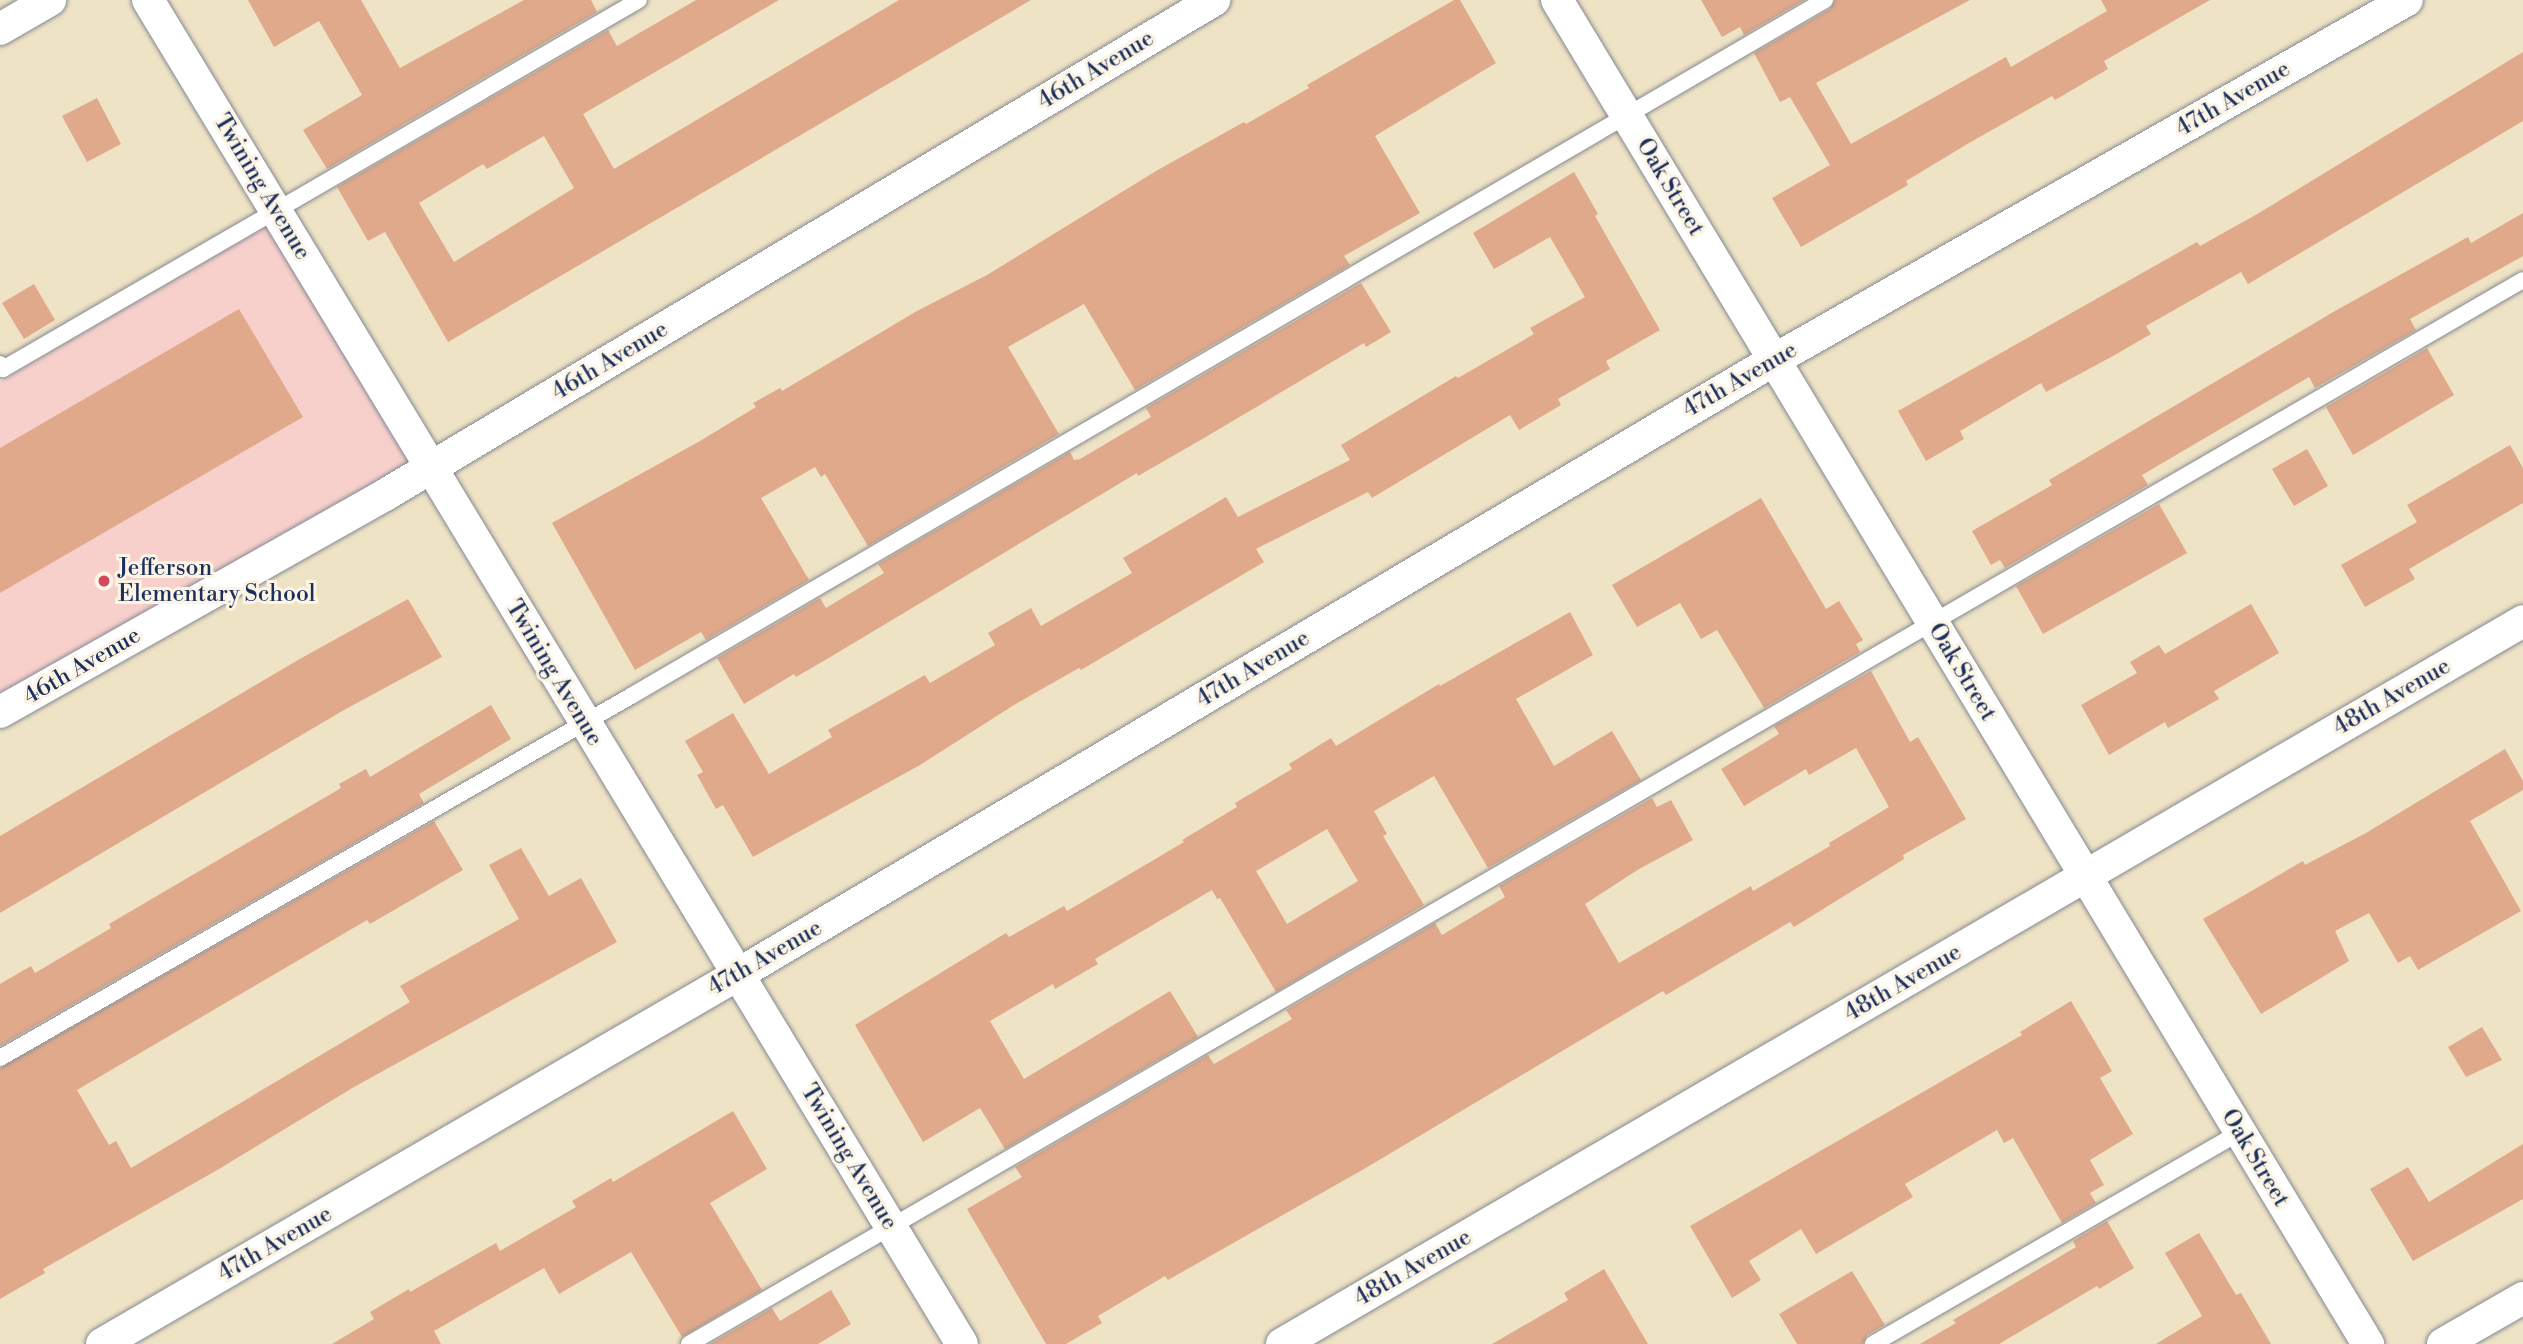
<!DOCTYPE html>
<style>
body{margin:0}
#map{position:relative;width:2523px;height:1344px;overflow:hidden;background:#efe3c5;font-family:"Libre Bodoni",serif}
div>[style]{position:absolute}
.built>*{inset:0;background:#f7d0cc}
.building>*{inset:0;background:#e0a98b}
.roads{filter:drop-shadow(0 0 2px #858992) drop-shadow(0 0 2px #858992)}
.service>*{height:16px;margin:-8px;padding:0 8px;transform-origin:8px;border-radius:8px;background:#fff}
.minor>*{height:32px;margin:-16px;padding:0 16px;transform-origin:16px;border-radius:16px;background:#fff}
.dots>*{width:19px;height:19px;translate:-50% -50%;box-sizing:border-box;border:4px solid #fcf5e5;border-radius:50%}
span{translate:-50% -50%;white-space:nowrap;text-align:center;line-height:1.15;-webkit-text-stroke:6px #fcf5e5;paint-order:stroke}
.street-label{font-size:23px;color:#1b2f5e}
.poi-label{font-size:23px;color:#1b2f5e}
.left{translate:0 -50%;text-align:left}
</style>
<div id="map">
<div class="built">
<div style="clip-path:polygon(272px 223px,416px 459px,0 702px,0 382px)"></div>
</div>
<div class="building">
<div style="clip-path:polygon(248px 0,361px 0,400px 68px,524px 0,591px 0,597px 12px,327px 169px,303px 130px,362px 95px,319px 21px,274px 47px)"></div>
<div style="clip-path:polygon(evenodd,696px 0,779px 0,583px 114px,614px 169px,899px 0,1031px 0,448px 342px,385px 232px,368px 241px,337px 187px,608px 30px,617px 46px,696px 0,544px 136px,574px 188px,454px 262px,419px 203px,483px 164px,487px 169px,544px 136px)"></div>
<div style="clip-path:polygon(1454px 0,1460px 0,1496px 63px,1375px 136px,1420px 213px,1344px 256px,1350px 265px,1135px 390px,1084px 304px,1008px 347px,1059px 434px,868px 546px,825px 474px,821px 477px,815px 467px,761px 498px,809px 580px,706px 640px,701px 632px,635px 670px,552px 523px,700px 441px,756px 407px,753px 403px,780px 388px,782px 391px,917px 311px,987px 275px,1156px 171px,1244px 122px,1246px 124px,1309px 88px,1307px 85px)"></div>
<div style="clip-path:polygon(1701px 0,1804px 0,1744px 35px,1740px 27px,1722px 37px)"></div>
<div style="clip-path:polygon(1835px 0,1970px 0,1816px 83px,1851px 144px,2006px 57px,2011px 67px,2107px 11px,2101px 0,2210px 0,2104px 61px,2108px 69px,2055px 100px,2052px 96px,1969px 143px,1906px 181px,1908px 185px,1801px 247px,1772px 198px,1830px 165px,1790px 97px,1780px 102px,1754px 53px,1830px 9px)"></div>
<div style="clip-path:polygon(2523px 52px,2523px 121px,2248px 284px,2241px 272px,2146px 326px,2151px 334px,2113px 356px,2046px 392px,2041px 383px,1960px 431px,1964px 439px,1926px 461px,1898px 411px,2197px 242px,2200px 246px,2259px 213px)"></div>
<div style="clip-path:polygon(97px 98px,121px 144px,87px 162px,62px 116px)"></div>
<div style="clip-path:polygon(1574px 172px,1598px 214px,1595px 216px,1660px 330px,1606px 361px,1610px 369px,1558px 399px,1561px 405px,1519px 430px,1510px 415px,1372px 498px,1368px 492px,1256px 549px,1264px 562px,1081px 670px,1079px 668px,1014px 705px,920px 765px,753px 857px,723px 805px,716px 809px,697px 775px,703px 772px,685px 741px,733px 713px,769px 774px,832px 737px,828px 730px,925px 675px,930px 683px,995px 645px,988px 633px,1031px 608px,1041px 626px,1132px 573px,1123px 558px,1226px 497px,1238px 517px,1350px 460px,1341px 445px,1456px 376px,1458px 378px,1534px 334px,1530px 328px,1585px 297px,1550px 237px,1494px 269px,1473px 233px)"></div>
<div style="clip-path:polygon(2523px 213px,2523px 256px,2410px 319px,2416px 330px,2315px 388px,2309px 377px,2142px 475px,2148px 485px,2005px 568px,2000px 560px,1991px 565px,1972px 531px,2052px 485px,2049px 480px,2335px 311px,2468px 237px,2471px 243px)"></div>
<div style="clip-path:polygon(1361px 283px,1391px 332px,1366px 347px,1364px 343px,1204px 438px,1138px 476px,1137px 473px,832px 656px,796px 677px,794px 674px,744px 704px,717px 658px,820px 598px,826px 608px,884px 573px,878px 564px,1070px 452px,1074px 460px,1080px 459px,1151px 417px,1146px 408px)"></div>
<div style="clip-path:polygon(34px 284px,55px 320px,24px 339px,2px 303px)"></div>
<div style="clip-path:polygon(239px 309px,303px 417px,0 593px,0 448px)"></div>
<div style="clip-path:polygon(2427px 348px,2454px 395px,2353px 455px,2326px 407px)"></div>
<div style="clip-path:polygon(2510px 445px,2523px 468px,2523px 503px,2409px 569px,2415px 579px,2365px 607px,2341px 565px,2417px 522px,2407px 505px)"></div>
<div style="clip-path:polygon(2307px 449px,2328px 486px,2294px 506px,2272px 469px)"></div>
<div style="clip-path:polygon(1761px 498px,1826px 609px,1839px 601px,1863px 640px,1856px 644px,1860px 652px,1764px 708px,1717px 630px,1701px 639px,1680px 603px,1637px 627px,1612px 585px)"></div>
<div style="clip-path:polygon(2159px 504px,2187px 553px,2043px 634px,2016px 586px)"></div>
<div style="clip-path:polygon(408px 599px,442px 657px,344px 710px,0 913px,0 836px,298px 660px)"></div>
<div style="clip-path:polygon(2251px 604px,2279px 653px,2214px 691px,2219px 699px,2168px 728px,2165px 722px,2109px 755px,2081px 705px,2137px 673px,2130px 662px,2159px 645px,2165px 654px)"></div>
<div style="clip-path:polygon(evenodd,1570px 612px,1593px 655px,1516px 699px,1554px 766px,1612px 731px,1641px 780px,1488px 868px,1434px 776px,1374px 811px,1387px 834px,1383px 836px,1424px 905px,1276px 992px,1220px 898px,1217px 899px,1212px 890px,1095px 959px,1098px 964px,1055px 989px,1053px 984px,990px 1021px,1024px 1079px,1170px 991px,1198px 1037px,1005px 1149px,980px 1108px,923px 1142px,855px 1025px,1006px 933px,1009px 937px,1064px 906px,1067px 911px,1184px 842px,1182px 840px,1237px 807px,1235px 803px,1292px 769px,1289px 764px,1331px 738px,1336px 746px,1439px 684px,1440px 686px,1570px 612px,1327px 829px,1358px 881px,1287px 924px,1256px 871px,1327px 829px)"></div>
<div style="clip-path:polygon(1871px 671px,1910px 742px,1918px 737px,1966px 819px,1903px 855px,1904px 859px,1794px 927px,1790px 922px,1666px 995px,1663px 991px,1364px 1169px,1168px 1280px,1165px 1276px,1098px 1316px,1102px 1323px,1066px 1344px,1046px 1344px,967px 1209px,1022px 1177px,1015px 1167px,1208px 1055px,1214px 1064px,1292px 1019px,1286px 1010px,1435px 923px,1442px 935px,1505px 897px,1499px 886px,1652px 798px,1657px 807px,1671px 800px,1693px 840px,1639px 869px,1585px 904px,1619px 963px,1751px 886px,1753px 891px,1830px 846px,1829px 843px,1889px 807px,1856px 748px,1809px 775px,1806px 769px,1744px 806px,1721px 769px,1779px 734px,1774px 726px)"></div>
<div style="clip-path:polygon(491px 705px,511px 739px,419px 794px,424px 803px,0 1046px,0 984px,31px 966px,35px 973px,111px 928px,109px 924px,341px 788px,339px 784px,366px 769px,370px 777px)"></div>
<div style="clip-path:polygon(2505px 749px,2523px 781px,2523px 790px,2470px 821px,2521px 911px,2418px 970px,2410px 956px,2398px 963px,2369px 913px,2335px 931px,2349px 961px,2261px 1014px,2203px 919px,2303px 861px,2305px 865px,2366px 833px)"></div>
<div style="clip-path:polygon(434px 821px,463px 870px,370px 924px,367px 920px,77px 1090px,109px 1145px,116px 1141px,131px 1168px,410px 1002px,400px 986px,519px 919px,489px 865px,521px 848px,549px 896px,581px 878px,617px 942px,354px 1087px,219px 1169px,43px 1269px,45px 1273px,0 1299px,0 1068px)"></div>
<div style="clip-path:polygon(2071px 1001px,2112px 1071px,2100px 1078px,2133px 1134px,2090px 1160px,2104px 1185px,2090px 1193px,2096px 1203px,2062px 1223px,2013px 1138px,2004px 1143px,1997px 1130px,1905px 1184px,1913px 1197px,1816px 1254px,1801px 1229px,1749px 1261px,1761px 1280px,1732px 1298px,1690px 1226px,2022px 1035px,2020px 1032px)"></div>
<div style="clip-path:polygon(2482px 1027px,2502px 1060px,2466px 1077px,2448px 1047px)"></div>
<div style="clip-path:polygon(733px 1111px,767px 1169px,710px 1203px,762px 1290px,682px 1337px,631px 1252px,559px 1294px,544px 1268px,434px 1331px,441px 1344px,332px 1344px,374px 1319px,370px 1312px,409px 1289px,410px 1292px,496px 1243px,500px 1251px,576px 1207px,572px 1201px,611px 1178px,613px 1182px)"></div>
<div style="clip-path:polygon(2523px 1144px,2523px 1199px,2413px 1261px,2370px 1189px,2408px 1167px,2429px 1202px)"></div>
<div style="clip-path:polygon(2107px 1221px,2134px 1268px,2099px 1289px,2097px 1286px,1999px 1344px,1920px 1344px,1956px 1323px,1953px 1320px,2076px 1247px,2073px 1241px)"></div>
<div style="clip-path:polygon(2199px 1233px,2236px 1295px,2241px 1293px,2271px 1344px,2156px 1344px,2202px 1316px,2165px 1253px)"></div>
<div style="clip-path:polygon(1604px 1269px,1648px 1344px,1492px 1344px,1568px 1300px,1564px 1293px)"></div>
<div style="clip-path:polygon(1852px 1271px,1885px 1325px,1867px 1335px,1863px 1344px,1797px 1344px,1779px 1314px)"></div>
<div style="clip-path:polygon(831px 1290px,851px 1324px,818px 1344px,710px 1344px,772px 1308px,780px 1321px)"></div>
</div>
<div class="roads">
<div class="service">
<div style="left:0;top:364px;width:6px;rotate:59deg"></div>
<div style="left:3px;top:369px;width:735px;rotate:-30.12deg"></div>
<div style="left:0;top:1058px;width:727px;rotate:-29.84deg"></div>
<div style="left:631px;top:696px;width:1382px;rotate:-30.24deg"></div>
<div style="left:689px;top:1344px;width:2120px;rotate:-30.12deg"></div>
<div style="left:1873px;top:1344px;width:424px;rotate:-30deg"></div>
</div>
<div class="minor">
<div style="left:148px;top:0;width:1571px;rotate:58.8deg"></div>
<div style="left:1557px;top:0;width:1570px;rotate:58.89deg"></div>
<div style="left:0;top:29px;width:58px;rotate:-30.1deg"></div>
<div style="left:0;top:712px;width:442px;rotate:-29.4deg"></div>
<div style="left:385px;top:495px;width:966px;rotate:-30.84deg"></div>
<div style="left:102px;top:1344px;width:734px;rotate:-30.16deg"></div>
<div style="left:737px;top:975px;width:1206px;rotate:-30.67deg"></div>
<div style="left:1774px;top:360px;width:728px;rotate:-29.63deg"></div>
<div style="left:1282px;top:1344px;width:1436px;rotate:-30.22deg"></div>
<div style="left:2443px;top:1344px;width:92px;rotate:-29.9deg"></div>
</div>
</div>
<div class="dots">
<div style="left:104px;top:581px;background:#d1495b"></div>
</div>
<div class="street-label">
<span style="left:1096px;top:70px;rotate:-31deg">46th Avenue</span>
<span style="left:2233px;top:99px;rotate:-30deg">47th Avenue</span>
<span style="left:262px;top:187px;rotate:59deg">Twining Avenue</span>
<span style="left:1670px;top:187px;rotate:59deg">Oak Street</span>
<span style="left:610px;top:361px;rotate:-31deg">46th Avenue</span>
<span style="left:1740px;top:380px;rotate:-30deg">47th Avenue</span>
<span style="left:82px;top:666px;rotate:-30deg">46th Avenue</span>
<span style="left:1253px;top:669px;rotate:-31deg">47th Avenue</span>
<span style="left:1962px;top:672px;rotate:59deg">Oak Street</span>
<span style="left:554px;top:673px;rotate:59deg">Twining Avenue</span>
<span style="left:2392px;top:697px;rotate:-30deg">48th Avenue</span>
<span style="left:765px;top:958px;rotate:-30deg">47th Avenue</span>
<span style="left:1903px;top:983px;rotate:-30deg">48th Avenue</span>
<span style="left:849px;top:1157px;rotate:59deg">Twining Avenue</span>
<span style="left:2255px;top:1158px;rotate:59deg">Oak Street</span>
<span style="left:275px;top:1244px;rotate:-30deg">47th Avenue</span>
<span style="left:1413px;top:1268px;rotate:-30deg">48th Avenue</span>
</div>
<div class="poi-label">
<span class="left" style="left:118px;top:581px">Jefferson<br>Elementary School</span>
</div>
</div>
